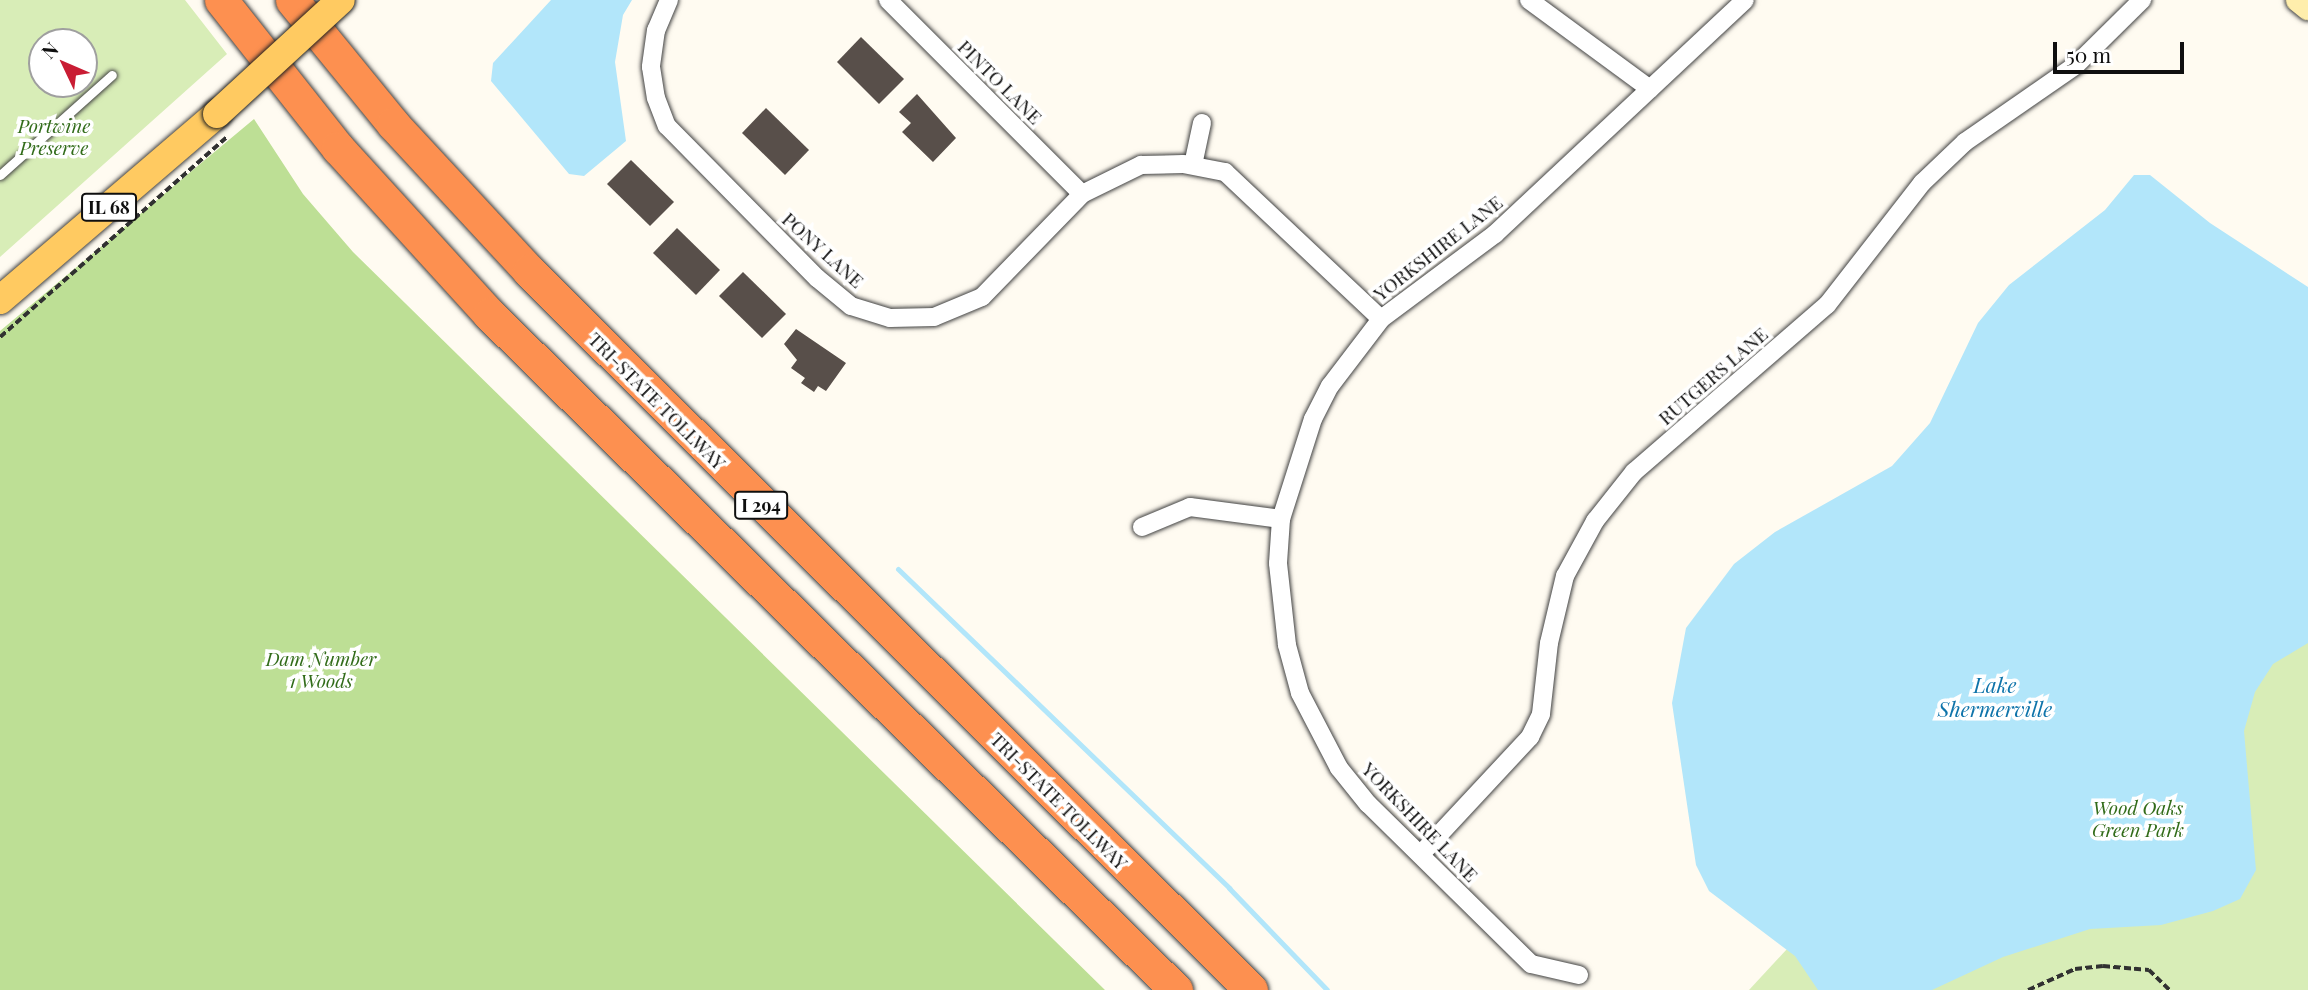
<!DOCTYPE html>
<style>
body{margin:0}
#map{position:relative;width:2308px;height:990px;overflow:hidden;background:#fffbf1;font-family:"Playfair Display",serif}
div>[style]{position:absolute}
.green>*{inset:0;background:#d8edb7}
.forest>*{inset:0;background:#bddf95}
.water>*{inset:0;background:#b2e6fa}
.stream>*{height:5px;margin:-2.5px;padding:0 2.5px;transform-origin:2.5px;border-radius:2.5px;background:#b2e6fa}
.building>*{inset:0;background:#584f4a}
.path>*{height:3.5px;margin-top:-1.75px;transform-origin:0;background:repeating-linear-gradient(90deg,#313131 0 7px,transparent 0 10.5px)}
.roads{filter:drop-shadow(0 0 2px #424242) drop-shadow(0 0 2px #424242)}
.lane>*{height:9px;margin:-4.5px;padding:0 4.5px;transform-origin:4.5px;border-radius:4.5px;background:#fff}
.street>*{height:18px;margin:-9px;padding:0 9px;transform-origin:9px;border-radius:9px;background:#fff}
.secondary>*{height:24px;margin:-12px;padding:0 12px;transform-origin:12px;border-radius:12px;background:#ffeeac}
.primary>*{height:28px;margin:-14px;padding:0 14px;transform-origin:14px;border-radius:14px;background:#ffca61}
.highway>*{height:33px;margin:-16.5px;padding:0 16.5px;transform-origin:16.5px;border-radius:16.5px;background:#fd9050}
.bridges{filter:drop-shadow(0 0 2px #202020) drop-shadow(0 0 2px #202020)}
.primary-bridge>*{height:28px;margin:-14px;padding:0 14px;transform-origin:14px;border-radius:14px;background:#ffca61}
span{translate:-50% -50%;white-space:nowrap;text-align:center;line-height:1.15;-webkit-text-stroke:7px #fff;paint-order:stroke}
.shield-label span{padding:2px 5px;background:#fff;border:2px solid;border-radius:5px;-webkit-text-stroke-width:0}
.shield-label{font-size:18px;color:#0f0f0f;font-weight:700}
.street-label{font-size:19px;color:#0f0f0f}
.park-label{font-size:19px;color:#326c1a;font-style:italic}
.water-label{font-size:21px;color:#0f74aa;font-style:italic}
.north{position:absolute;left:28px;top:28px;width:70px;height:70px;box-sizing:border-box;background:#fff;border:2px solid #9f9f9f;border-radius:50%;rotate:314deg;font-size:19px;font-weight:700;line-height:28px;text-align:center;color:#0f0f0f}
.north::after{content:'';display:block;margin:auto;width:24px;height:32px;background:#c91d34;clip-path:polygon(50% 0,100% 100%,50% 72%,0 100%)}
.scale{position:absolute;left:2053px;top:42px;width:131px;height:32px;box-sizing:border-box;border:4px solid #0f0f0f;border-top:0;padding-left:9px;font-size:21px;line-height:24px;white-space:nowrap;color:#0f0f0f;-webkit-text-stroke:5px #fff;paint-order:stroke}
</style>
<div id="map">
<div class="green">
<div style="clip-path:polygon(evenodd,0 0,185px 0,227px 54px,0 257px,0 0,42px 42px,84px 42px,84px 84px,42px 84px,42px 42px)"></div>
<div style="clip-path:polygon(2308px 387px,2308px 990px,1749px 990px)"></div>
</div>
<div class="forest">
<div style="clip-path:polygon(254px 119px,303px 194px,353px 252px,1105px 990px,0 990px,0 331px)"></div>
</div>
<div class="water">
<div style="clip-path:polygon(551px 0,632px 0,623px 15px,615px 62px,626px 141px,584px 176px,569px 174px,491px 81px,493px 63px)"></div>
<div style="clip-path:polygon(2134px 175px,2150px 175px,2210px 223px,2308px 287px,2308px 643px,2273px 664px,2255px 692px,2244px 731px,2256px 870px,2240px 899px,2213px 911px,2161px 925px,2090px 929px,2003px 957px,1932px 990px,1818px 990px,1795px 956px,1709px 891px,1696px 865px,1672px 703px,1686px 628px,1734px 564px,1775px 532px,1892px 466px,1930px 423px,1978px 323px,2009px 285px,2105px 210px)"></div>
</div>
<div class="stream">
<div style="left:898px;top:569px;width:460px;rotate:43.9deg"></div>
<div style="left:1229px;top:888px;width:141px;rotate:46.1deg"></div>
</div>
<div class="building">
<div style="clip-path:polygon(861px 37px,904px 79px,879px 104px,837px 62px)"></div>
<div style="clip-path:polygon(917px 94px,956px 138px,933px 162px,902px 132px,911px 123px,899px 112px)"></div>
<div style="clip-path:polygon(766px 108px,809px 150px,785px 175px,742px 133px)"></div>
<div style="clip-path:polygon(631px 160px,674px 202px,650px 226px,607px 184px)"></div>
<div style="clip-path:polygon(677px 228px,720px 270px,696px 295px,653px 253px)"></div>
<div style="clip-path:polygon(743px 272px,786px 314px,762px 338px,719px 296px)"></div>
<div style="clip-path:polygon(796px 329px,846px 363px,826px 391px,818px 386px,814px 392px,801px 383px,805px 378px,791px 368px,797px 360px,784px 344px)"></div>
</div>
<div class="path">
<div style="left:0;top:337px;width:303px;rotate:-41.4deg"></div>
<div style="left:2028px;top:990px;width:51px;rotate:-24.1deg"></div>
<div style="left:2075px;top:969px;width:28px;rotate:-6deg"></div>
<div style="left:2103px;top:966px;width:46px;rotate:5deg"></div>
<div style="left:2149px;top:970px;width:29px;rotate:44deg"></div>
</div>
<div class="roads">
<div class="lane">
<div style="left:0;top:175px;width:150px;rotate:-41.8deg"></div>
</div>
<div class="street">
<div style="left:669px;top:0;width:33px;rotate:113deg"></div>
<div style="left:656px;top:30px;width:37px;rotate:98deg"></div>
<div style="left:651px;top:67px;width:31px;rotate:81deg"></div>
<div style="left:656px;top:98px;width:30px;rotate:69deg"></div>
<div style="left:667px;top:126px;width:214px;rotate:45.4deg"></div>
<div style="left:817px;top:278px;width:44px;rotate:39.5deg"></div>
<div style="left:851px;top:306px;width:41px;rotate:17.1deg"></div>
<div style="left:890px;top:318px;width:44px;rotate:-1.3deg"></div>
<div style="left:934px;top:317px;width:52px;rotate:-22.6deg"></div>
<div style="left:982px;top:297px;width:144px;rotate:-45.8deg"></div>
<div style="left:1082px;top:194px;width:66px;rotate:-26.2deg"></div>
<div style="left:1141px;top:165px;width:42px;rotate:-1.4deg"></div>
<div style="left:1183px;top:164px;width:43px;rotate:10.8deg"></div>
<div style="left:1225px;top:172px;width:214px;rotate:43.3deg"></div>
<div style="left:888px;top:0;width:274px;rotate:45deg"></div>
<div style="left:1529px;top:0;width:150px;rotate:36.3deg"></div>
<div style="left:1193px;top:165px;width:43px;rotate:-77.9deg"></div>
<div style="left:1142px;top:527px;width:52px;rotate:-22.6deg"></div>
<div style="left:1190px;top:507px;width:92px;rotate:7.5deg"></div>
<div style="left:1421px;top:854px;width:160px;rotate:-47deg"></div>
<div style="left:1530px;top:737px;width:25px;rotate:-64deg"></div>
<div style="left:1541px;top:714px;width:71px;rotate:-83.6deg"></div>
<div style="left:1549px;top:643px;width:69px;rotate:-76.6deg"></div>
<div style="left:1565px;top:576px;width:63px;rotate:-61.4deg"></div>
<div style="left:1595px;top:521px;width:63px;rotate:-51.5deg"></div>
<div style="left:1634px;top:472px;width:255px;rotate:-40.9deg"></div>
<div style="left:1827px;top:305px;width:155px;rotate:-52.1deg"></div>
<div style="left:1922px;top:183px;width:59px;rotate:-43.6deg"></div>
<div style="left:1965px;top:142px;width:135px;rotate:-34.7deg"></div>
<div style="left:2076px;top:65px;width:93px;rotate:-44.6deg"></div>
<div style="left:1579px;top:975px;width:49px;rotate:-167.1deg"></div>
<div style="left:1531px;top:964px;width:228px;rotate:-135.5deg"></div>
<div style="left:1368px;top:804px;width:46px;rotate:-128.9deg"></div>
<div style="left:1339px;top:768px;width:85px;rotate:-117.5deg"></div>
<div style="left:1300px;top:693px;width:50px;rotate:-105.2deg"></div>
<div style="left:1287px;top:645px;width:82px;rotate:-96.3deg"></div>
<div style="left:1278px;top:563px;width:44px;rotate:-86.1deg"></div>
<div style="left:1281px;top:519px;width:105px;rotate:-72.3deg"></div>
<div style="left:1313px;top:419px;width:37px;rotate:-63deg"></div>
<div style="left:1330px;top:386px;width:84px;rotate:-52.7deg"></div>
<div style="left:1381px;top:319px;width:142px;rotate:-36.7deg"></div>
<div style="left:1495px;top:234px;width:342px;rotate:-43.1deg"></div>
</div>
<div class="secondary">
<div style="left:2298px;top:0;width:13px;rotate:39deg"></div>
</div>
<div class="primary">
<div style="left:0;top:300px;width:286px;rotate:-40.6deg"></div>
</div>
<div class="highway">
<div style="left:221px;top:0;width:189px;rotate:51.7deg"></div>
<div style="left:338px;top:148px;width:224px;rotate:47.7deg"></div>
<div style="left:489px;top:314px;width:964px;rotate:44.54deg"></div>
<div style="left:292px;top:0;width:160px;rotate:50.8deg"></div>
<div style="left:393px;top:124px;width:200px;rotate:47.2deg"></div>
<div style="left:529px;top:271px;width:1019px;rotate:44.88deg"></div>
</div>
</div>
<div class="bridges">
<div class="primary-bridge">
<div style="left:217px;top:114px;width:168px;rotate:-42.6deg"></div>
</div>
</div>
<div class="shield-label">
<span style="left:109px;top:207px">IL 68</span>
<span style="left:761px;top:505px">I 294</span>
</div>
<div class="street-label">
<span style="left:1000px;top:82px;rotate:45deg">PINTO LANE</span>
<span style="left:1438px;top:248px;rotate:-38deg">YORKSHIRE LANE</span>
<span style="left:823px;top:250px;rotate:42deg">PONY LANE</span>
<span style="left:1713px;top:376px;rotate:-41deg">RUTGERS LANE</span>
<span style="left:657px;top:401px;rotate:45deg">TRI-STATE TOLLWAY</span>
<span style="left:1059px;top:801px;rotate:45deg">TRI-STATE TOLLWAY</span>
<span style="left:1420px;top:822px;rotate:46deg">YORKSHIRE LANE</span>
</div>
<div class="park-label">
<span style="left:54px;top:137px">Portwine<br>Preserve</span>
<span style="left:321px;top:670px">Dam Number<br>1 Woods</span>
<span style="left:2138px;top:819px">Wood Oaks<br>Green Park</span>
</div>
<div class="water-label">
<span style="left:1995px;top:696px">Lake<br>Shermerville</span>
</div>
<div class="north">N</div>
<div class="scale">50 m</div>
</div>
